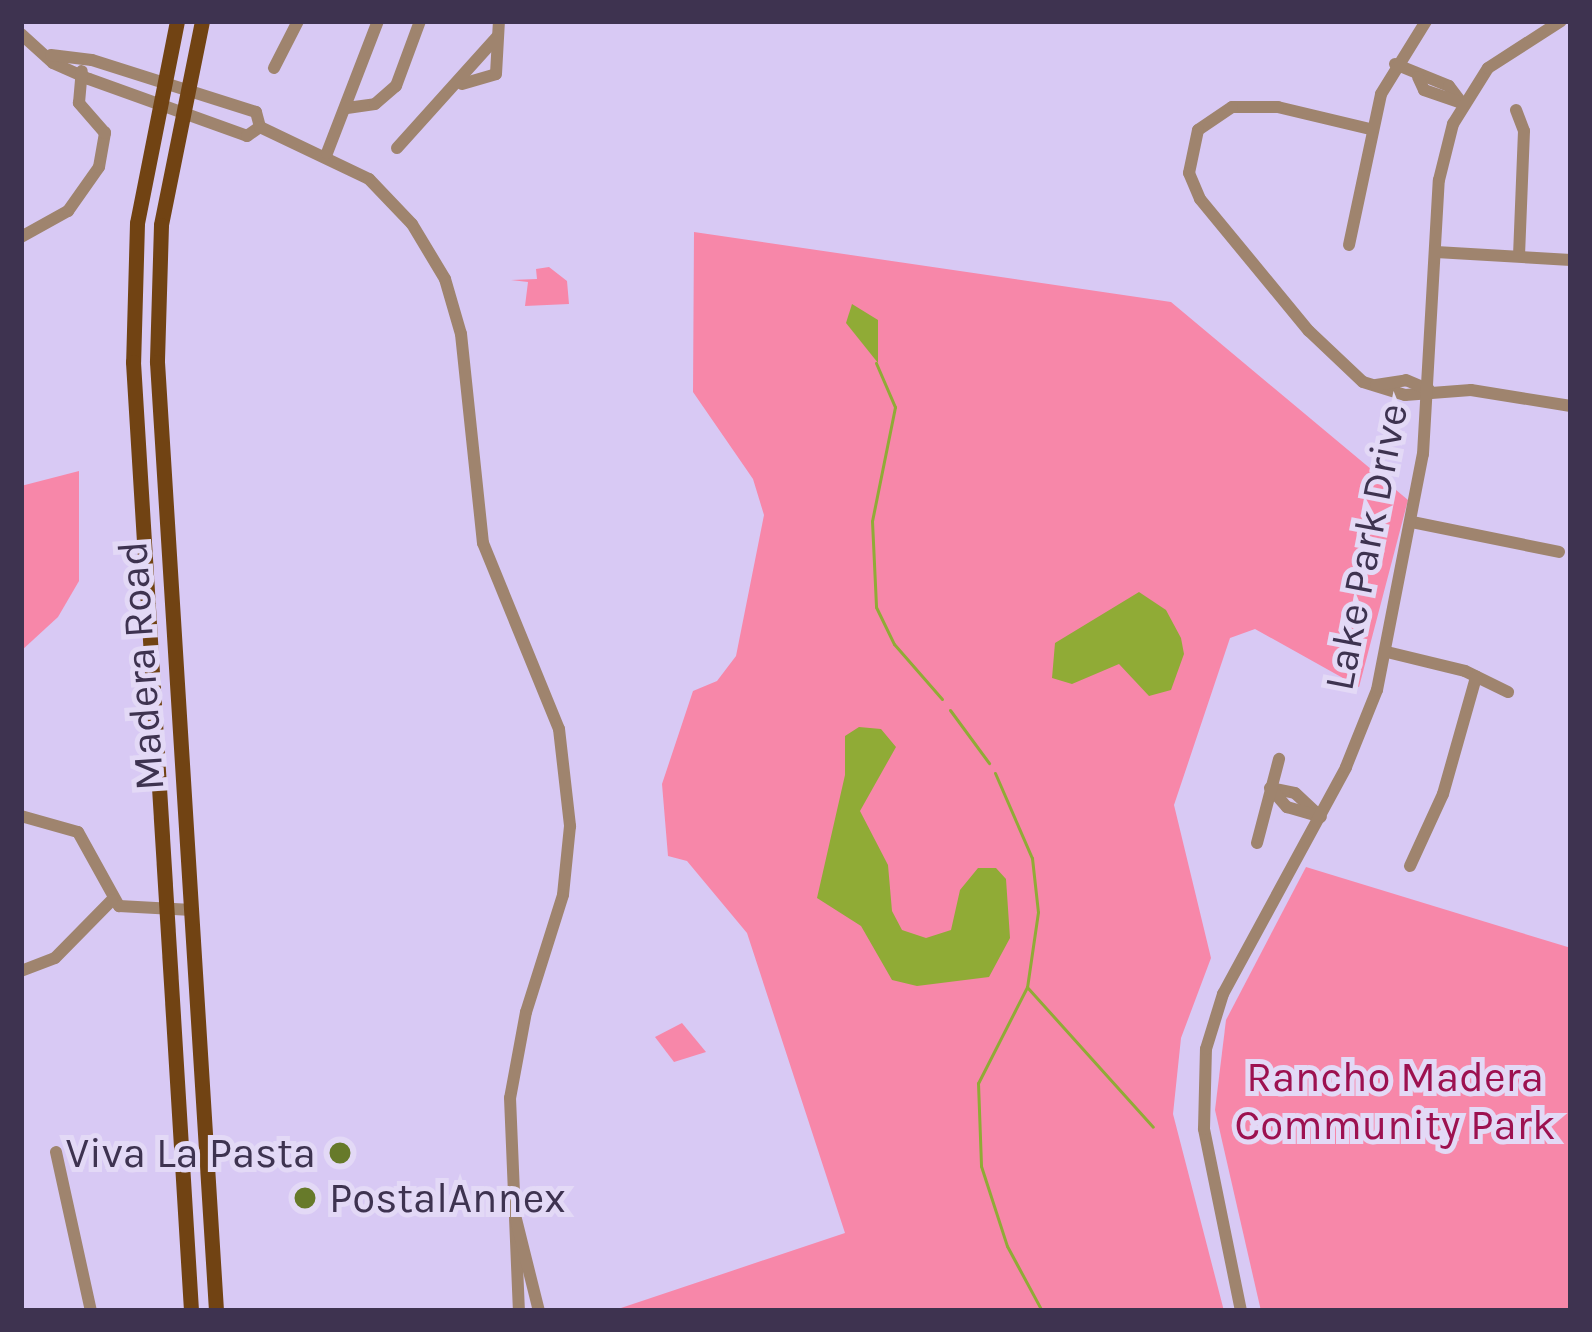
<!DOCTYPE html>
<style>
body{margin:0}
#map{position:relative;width:1592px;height:1332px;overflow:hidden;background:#d8c9f4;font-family:Karla,sans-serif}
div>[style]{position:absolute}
.green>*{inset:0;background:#f787a9}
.water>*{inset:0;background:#90ab36}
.stream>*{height:3px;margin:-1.5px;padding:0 1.5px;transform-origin:1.5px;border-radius:1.5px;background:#90ab36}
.minor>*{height:12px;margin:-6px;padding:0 6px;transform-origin:6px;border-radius:6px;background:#9f846e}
.major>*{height:15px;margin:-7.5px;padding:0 7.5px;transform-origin:7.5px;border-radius:7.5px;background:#714313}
.dots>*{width:33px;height:33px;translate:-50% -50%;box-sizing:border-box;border:6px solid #e3d9f6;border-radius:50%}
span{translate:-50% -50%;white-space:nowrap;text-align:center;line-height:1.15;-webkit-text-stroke:10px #e3d9f6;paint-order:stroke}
.street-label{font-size:42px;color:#3e3350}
.park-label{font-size:42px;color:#9d1150}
.poi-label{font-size:42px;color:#3e3350}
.right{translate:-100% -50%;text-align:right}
.left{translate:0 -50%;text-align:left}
.frame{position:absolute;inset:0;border:24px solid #3e3350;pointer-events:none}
</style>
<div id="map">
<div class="green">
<div style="clip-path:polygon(694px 232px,1171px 302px,1408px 500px,1359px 687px,1255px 629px,1230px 638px,1174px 805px,1211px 958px,1181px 1038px,1173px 1114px,1224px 1311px,612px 1311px,845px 1233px,747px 933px,687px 861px,668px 856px,662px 784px,693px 691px,717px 681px,736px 656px,764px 515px,753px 479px,693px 392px)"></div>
<div style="clip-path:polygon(549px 267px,567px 281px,569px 304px,525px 306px,528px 282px,511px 280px,537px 279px,536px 269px)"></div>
<div style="clip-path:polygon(79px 471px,79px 581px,58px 617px,21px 651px,21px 486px)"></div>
<div style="clip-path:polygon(1306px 867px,1571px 948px,1571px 1311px,1261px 1311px,1215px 1110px,1226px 1020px)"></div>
<div style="clip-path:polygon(682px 1023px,706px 1052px,674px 1062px,655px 1037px)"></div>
</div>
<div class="water">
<div style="clip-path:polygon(852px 304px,878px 320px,878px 363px,846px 323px)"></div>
<div style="clip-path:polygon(1139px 592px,1166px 610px,1181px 638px,1184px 654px,1171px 690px,1149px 696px,1119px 664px,1072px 684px,1052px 678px,1055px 643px)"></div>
<div style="clip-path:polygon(859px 727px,881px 729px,896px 747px,860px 811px,888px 865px,892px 911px,902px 930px,926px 938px,951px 930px,960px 890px,978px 868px,996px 868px,1006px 879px,1010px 938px,989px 977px,917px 986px,892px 980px,861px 926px,817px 898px,845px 775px,845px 736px)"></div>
</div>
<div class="stream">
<div style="left:876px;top:363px;width:48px;rotate:66.6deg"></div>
<div style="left:895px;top:407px;width:116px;rotate:101.4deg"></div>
<div style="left:872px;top:521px;width:86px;rotate:87.3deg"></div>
<div style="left:876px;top:607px;width:41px;rotate:64.1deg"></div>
<div style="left:894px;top:644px;width:73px;rotate:48.9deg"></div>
<div style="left:950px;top:710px;width:66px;rotate:53.7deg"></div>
<div style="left:995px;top:773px;width:93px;rotate:66.5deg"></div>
<div style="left:1032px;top:858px;width:54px;rotate:83.7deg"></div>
<div style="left:1038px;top:912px;width:76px;rotate:98.3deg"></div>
<div style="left:1027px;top:987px;width:108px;rotate:117deg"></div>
<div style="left:978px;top:1083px;width:83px;rotate:87.9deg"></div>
<div style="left:981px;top:1166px;width:84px;rotate:72deg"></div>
<div style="left:1007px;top:1246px;width:74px;rotate:61.7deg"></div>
<div style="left:1027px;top:987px;width:188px;rotate:48deg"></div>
</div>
<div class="minor">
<div style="left:21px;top:34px;width:43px;rotate:42.2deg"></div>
<div style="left:53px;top:63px;width:39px;rotate:24deg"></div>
<div style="left:89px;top:79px;width:168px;rotate:19.8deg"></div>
<div style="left:247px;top:136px;width:16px;rotate:-35deg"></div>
<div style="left:51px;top:55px;width:41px;rotate:7deg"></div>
<div style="left:92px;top:60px;width:172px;rotate:17.6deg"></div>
<div style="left:256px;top:112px;width:16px;rotate:75deg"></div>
<div style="left:1395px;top:64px;width:58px;rotate:22.2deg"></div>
<div style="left:1449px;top:86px;width:21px;rotate:53deg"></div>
<div style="left:274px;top:68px;width:53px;rotate:-62.9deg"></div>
<div style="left:1418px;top:77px;width:14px;rotate:65deg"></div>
<div style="left:1424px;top:90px;width:40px;rotate:18.9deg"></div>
<div style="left:462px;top:84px;width:35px;rotate:-16deg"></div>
<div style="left:496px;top:74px;width:53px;rotate:-86.8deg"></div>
<div style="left:347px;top:108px;width:28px;rotate:-8deg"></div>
<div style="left:375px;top:104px;width:28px;rotate:-41deg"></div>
<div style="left:396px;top:86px;width:69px;rotate:-69.7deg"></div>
<div style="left:1516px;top:110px;width:22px;rotate:69deg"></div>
<div style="left:1524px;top:131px;width:125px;rotate:92.3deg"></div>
<div style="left:260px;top:127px;width:121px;rotate:25.5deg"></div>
<div style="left:369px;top:179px;width:62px;rotate:46.3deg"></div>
<div style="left:412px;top:224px;width:64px;rotate:59deg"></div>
<div style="left:445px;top:279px;width:57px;rotate:73.8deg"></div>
<div style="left:461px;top:334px;width:210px;rotate:84deg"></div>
<div style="left:483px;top:543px;width:201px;rotate:67.8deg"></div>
<div style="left:559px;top:729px;width:98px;rotate:83.5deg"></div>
<div style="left:570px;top:826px;width:69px;rotate:95.8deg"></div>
<div style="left:563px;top:895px;width:123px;rotate:107.5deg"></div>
<div style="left:526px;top:1012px;width:87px;rotate:100.5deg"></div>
<div style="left:510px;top:1098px;width:213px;rotate:87.6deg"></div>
<div style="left:1370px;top:129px;width:95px;rotate:-166.6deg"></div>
<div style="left:1278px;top:107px;width:46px;rotate:180deg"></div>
<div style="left:1232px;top:107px;width:41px;rotate:145.9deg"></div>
<div style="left:1198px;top:130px;width:44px;rotate:101.8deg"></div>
<div style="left:1189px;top:173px;width:28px;rotate:67deg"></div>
<div style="left:1200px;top:199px;width:171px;rotate:50.5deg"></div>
<div style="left:1309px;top:331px;width:74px;rotate:43.4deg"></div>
<div style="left:1363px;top:382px;width:44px;rotate:17.2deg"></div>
<div style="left:1405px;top:395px;width:66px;rotate:-4.3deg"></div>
<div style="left:1471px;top:390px;width:101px;rotate:9.1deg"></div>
<div style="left:397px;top:148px;width:151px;rotate:-48deg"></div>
<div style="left:327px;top:153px;width:142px;rotate:-68.9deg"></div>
<div style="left:21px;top:237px;width:54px;rotate:-29deg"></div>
<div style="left:68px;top:211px;width:54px;rotate:-54.8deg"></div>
<div style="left:99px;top:167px;width:35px;rotate:-80deg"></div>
<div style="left:105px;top:133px;width:40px;rotate:-131deg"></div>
<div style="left:79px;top:103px;width:32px;rotate:-85deg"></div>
<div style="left:1349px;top:245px;width:154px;rotate:-78deg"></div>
<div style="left:1381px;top:94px;width:86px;rotate:-58.3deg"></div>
<div style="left:1436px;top:252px;width:135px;rotate:3.4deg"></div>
<div style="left:1376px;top:385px;width:30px;rotate:-9deg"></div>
<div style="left:1406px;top:380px;width:25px;rotate:23deg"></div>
<div style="left:1412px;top:522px;width:150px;rotate:11.5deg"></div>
<div style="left:1387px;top:652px;width:80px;rotate:13.7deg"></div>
<div style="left:1465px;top:671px;width:48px;rotate:26deg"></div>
<div style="left:1270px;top:788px;width:25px;rotate:11deg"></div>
<div style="left:1295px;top:793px;width:35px;rotate:43deg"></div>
<div style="left:1272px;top:790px;width:23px;rotate:49deg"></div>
<div style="left:1287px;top:807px;width:35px;rotate:16deg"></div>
<div style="left:21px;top:816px;width:59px;rotate:15.7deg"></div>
<div style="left:78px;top:832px;width:85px;rotate:61deg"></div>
<div style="left:119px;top:906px;width:73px;rotate:3.1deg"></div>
<div style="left:1257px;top:843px;width:87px;rotate:-75.3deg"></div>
<div style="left:1410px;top:866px;width:79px;rotate:-65.4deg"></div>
<div style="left:1443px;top:794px;width:122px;rotate:-74.2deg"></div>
<div style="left:21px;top:971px;width:36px;rotate:-21deg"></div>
<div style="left:55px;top:958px;width:81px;rotate:-45.5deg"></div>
<div style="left:56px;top:1152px;width:163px;rotate:77.6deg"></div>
<div style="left:514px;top:1211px;width:103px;rotate:76deg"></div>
<div style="left:1241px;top:1311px;width:186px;rotate:-101.5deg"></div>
<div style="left:1204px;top:1129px;width:80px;rotate:-88.6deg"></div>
<div style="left:1206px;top:1049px;width:58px;rotate:-72.8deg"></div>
<div style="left:1223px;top:994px;width:258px;rotate:-61.5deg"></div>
<div style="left:1346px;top:767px;width:83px;rotate:-68.1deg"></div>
<div style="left:1377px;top:690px;width:240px;rotate:-79deg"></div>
<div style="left:1423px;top:454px;width:274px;rotate:-86.7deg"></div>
<div style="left:1439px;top:180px;width:58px;rotate:-76deg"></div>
<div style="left:1453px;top:124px;width:66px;rotate:-58deg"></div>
<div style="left:1488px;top:68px;width:87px;rotate:-32.8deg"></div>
</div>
<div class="major">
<div style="left:177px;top:21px;width:206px;rotate:101.2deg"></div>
<div style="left:137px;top:223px;width:139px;rotate:91.6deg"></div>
<div style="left:133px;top:362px;width:951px;rotate:86.5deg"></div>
<div style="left:202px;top:21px;width:208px;rotate:101.4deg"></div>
<div style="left:161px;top:225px;width:137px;rotate:91.7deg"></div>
<div style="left:157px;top:362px;width:951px;rotate:86.44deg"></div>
</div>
<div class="dots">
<div style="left:340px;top:1153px;background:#677a2a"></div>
<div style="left:305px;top:1198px;background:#677a2a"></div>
</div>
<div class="street-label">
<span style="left:1366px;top:547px;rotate:-79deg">Lake Park Drive</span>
<span style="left:141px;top:666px;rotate:-94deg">Madera Road</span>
</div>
<div class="park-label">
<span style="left:1395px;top:1101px">Rancho Madera<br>Community Park</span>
</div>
<div class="poi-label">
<span class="right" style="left:316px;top:1153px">Viva La Pasta</span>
<span class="left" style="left:329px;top:1198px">PostalAnnex</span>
</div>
<div class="frame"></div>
</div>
